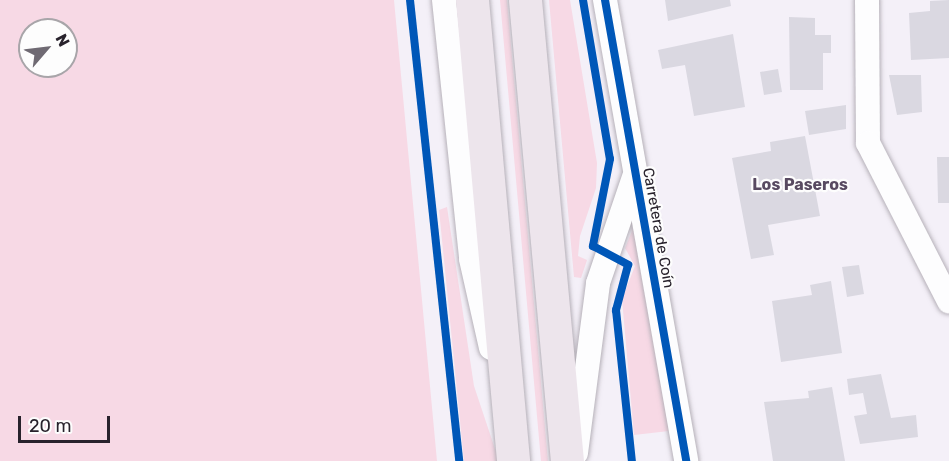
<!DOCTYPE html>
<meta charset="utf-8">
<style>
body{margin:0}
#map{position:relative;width:949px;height:461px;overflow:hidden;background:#f4f0f8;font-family:Rubik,sans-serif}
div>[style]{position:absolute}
.green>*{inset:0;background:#f7d9e5}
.building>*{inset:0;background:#dad8e1}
.roads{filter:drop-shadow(0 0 2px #b6b1b9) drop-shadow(0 0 2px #b6b1b9)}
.street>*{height:24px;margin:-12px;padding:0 12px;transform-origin:12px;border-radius:12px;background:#fdfdfe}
.primary>*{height:33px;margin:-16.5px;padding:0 16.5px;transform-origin:16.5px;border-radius:16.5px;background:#ede5ec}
.cycleway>*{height:8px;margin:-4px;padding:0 4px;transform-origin:4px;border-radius:4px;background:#0057b8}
span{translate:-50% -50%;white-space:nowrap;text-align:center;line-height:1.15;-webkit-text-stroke:4.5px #fdfdfd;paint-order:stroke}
.street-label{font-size:15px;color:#28222c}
.neighbourhood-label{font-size:16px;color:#584a61;font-weight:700}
.north{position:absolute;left:18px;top:18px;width:60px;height:60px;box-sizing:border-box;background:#fdfdfd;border:2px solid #a8a5a9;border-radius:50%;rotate:62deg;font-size:16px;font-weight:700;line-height:24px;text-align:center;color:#28222c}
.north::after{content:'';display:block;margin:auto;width:21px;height:27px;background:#6f6a73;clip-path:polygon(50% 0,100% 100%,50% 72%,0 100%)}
.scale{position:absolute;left:18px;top:416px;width:92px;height:27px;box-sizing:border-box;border:3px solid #28222c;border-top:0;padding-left:8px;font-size:18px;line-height:21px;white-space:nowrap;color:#28222c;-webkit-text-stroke:4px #fdfdfd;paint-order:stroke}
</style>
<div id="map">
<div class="green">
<div style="clip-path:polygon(evenodd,0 0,394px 0,437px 461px,0 461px,0 0,30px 30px,66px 30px,66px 66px,30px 66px,30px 30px)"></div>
<div style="clip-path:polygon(500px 0,507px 0,548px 461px,541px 461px)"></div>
<div style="clip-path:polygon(549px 0,570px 0,597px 163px,596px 188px,580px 236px,578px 256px,587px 260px,581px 278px,574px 277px)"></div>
<div style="clip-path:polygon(447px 207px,474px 386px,499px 461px,464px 461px,439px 210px)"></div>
<div style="clip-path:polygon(636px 221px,669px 431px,634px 435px,622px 299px,635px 266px,625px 248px)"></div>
</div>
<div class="building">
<div style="clip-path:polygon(665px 0,730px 0,731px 6px,668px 21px)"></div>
<div style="clip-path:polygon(949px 0,949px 58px,911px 60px,909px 13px,930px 11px,930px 1px)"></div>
<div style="clip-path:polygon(789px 17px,815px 18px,815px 35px,831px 35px,831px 53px,823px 53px,823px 90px,790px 90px)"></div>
<div style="clip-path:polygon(733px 34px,745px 107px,694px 116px,685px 65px,662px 69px,658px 50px)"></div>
<div style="clip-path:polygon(778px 69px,782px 92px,764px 95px,760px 72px)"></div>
<div style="clip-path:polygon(889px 75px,921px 75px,922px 112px,897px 115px)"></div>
<div style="clip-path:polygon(846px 105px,846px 129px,809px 135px,805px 111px)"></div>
<div style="clip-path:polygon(805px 136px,820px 216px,768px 225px,774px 255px,751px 259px,732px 158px,771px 151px,770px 142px)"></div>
<div style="clip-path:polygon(937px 157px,949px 157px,949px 203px,938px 203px)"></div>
<div style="clip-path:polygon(859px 265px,864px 294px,847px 297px,842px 267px)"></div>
<div style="clip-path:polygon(831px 281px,842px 353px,781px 362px,772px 301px,812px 295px,810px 285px)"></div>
<div style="clip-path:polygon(881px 374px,891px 418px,916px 415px,918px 437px,860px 444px,854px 416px,867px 414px,863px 393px,849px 395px,847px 379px)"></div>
<div style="clip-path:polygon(832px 387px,845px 461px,773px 461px,764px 402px,809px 398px,808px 391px)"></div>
</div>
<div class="roads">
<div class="street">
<div style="left:444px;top:0;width:260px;rotate:84deg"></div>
<div style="left:471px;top:259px;width:91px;rotate:77.3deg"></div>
<div style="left:605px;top:0;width:468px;rotate:80deg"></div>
<div style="left:867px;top:0;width:143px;rotate:89.6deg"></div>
<div style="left:868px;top:143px;width:178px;rotate:62.9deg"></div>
<div style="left:576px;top:453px;width:171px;rotate:-82.6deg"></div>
<div style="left:598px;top:283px;width:112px;rotate:-71.2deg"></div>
</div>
<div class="primary">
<div style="left:472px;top:0;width:463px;rotate:84.9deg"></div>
<div style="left:525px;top:0;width:463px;rotate:84.8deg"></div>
</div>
</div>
<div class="cycleway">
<div style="left:410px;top:0;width:464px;rotate:83.9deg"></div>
<div style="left:583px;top:0;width:161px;rotate:80.4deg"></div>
<div style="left:610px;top:159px;width:89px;rotate:101.1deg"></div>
<div style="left:593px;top:246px;width:40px;rotate:28deg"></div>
<div style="left:628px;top:265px;width:47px;rotate:104.9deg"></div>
<div style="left:616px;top:310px;width:152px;rotate:84deg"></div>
<div style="left:605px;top:0;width:468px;rotate:80deg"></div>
</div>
<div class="street-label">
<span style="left:658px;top:228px;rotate:80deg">Carretera de Coín</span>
</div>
<div class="neighbourhood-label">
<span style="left:800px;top:185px">Los Paseros</span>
</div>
<div class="north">N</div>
<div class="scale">20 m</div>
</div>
